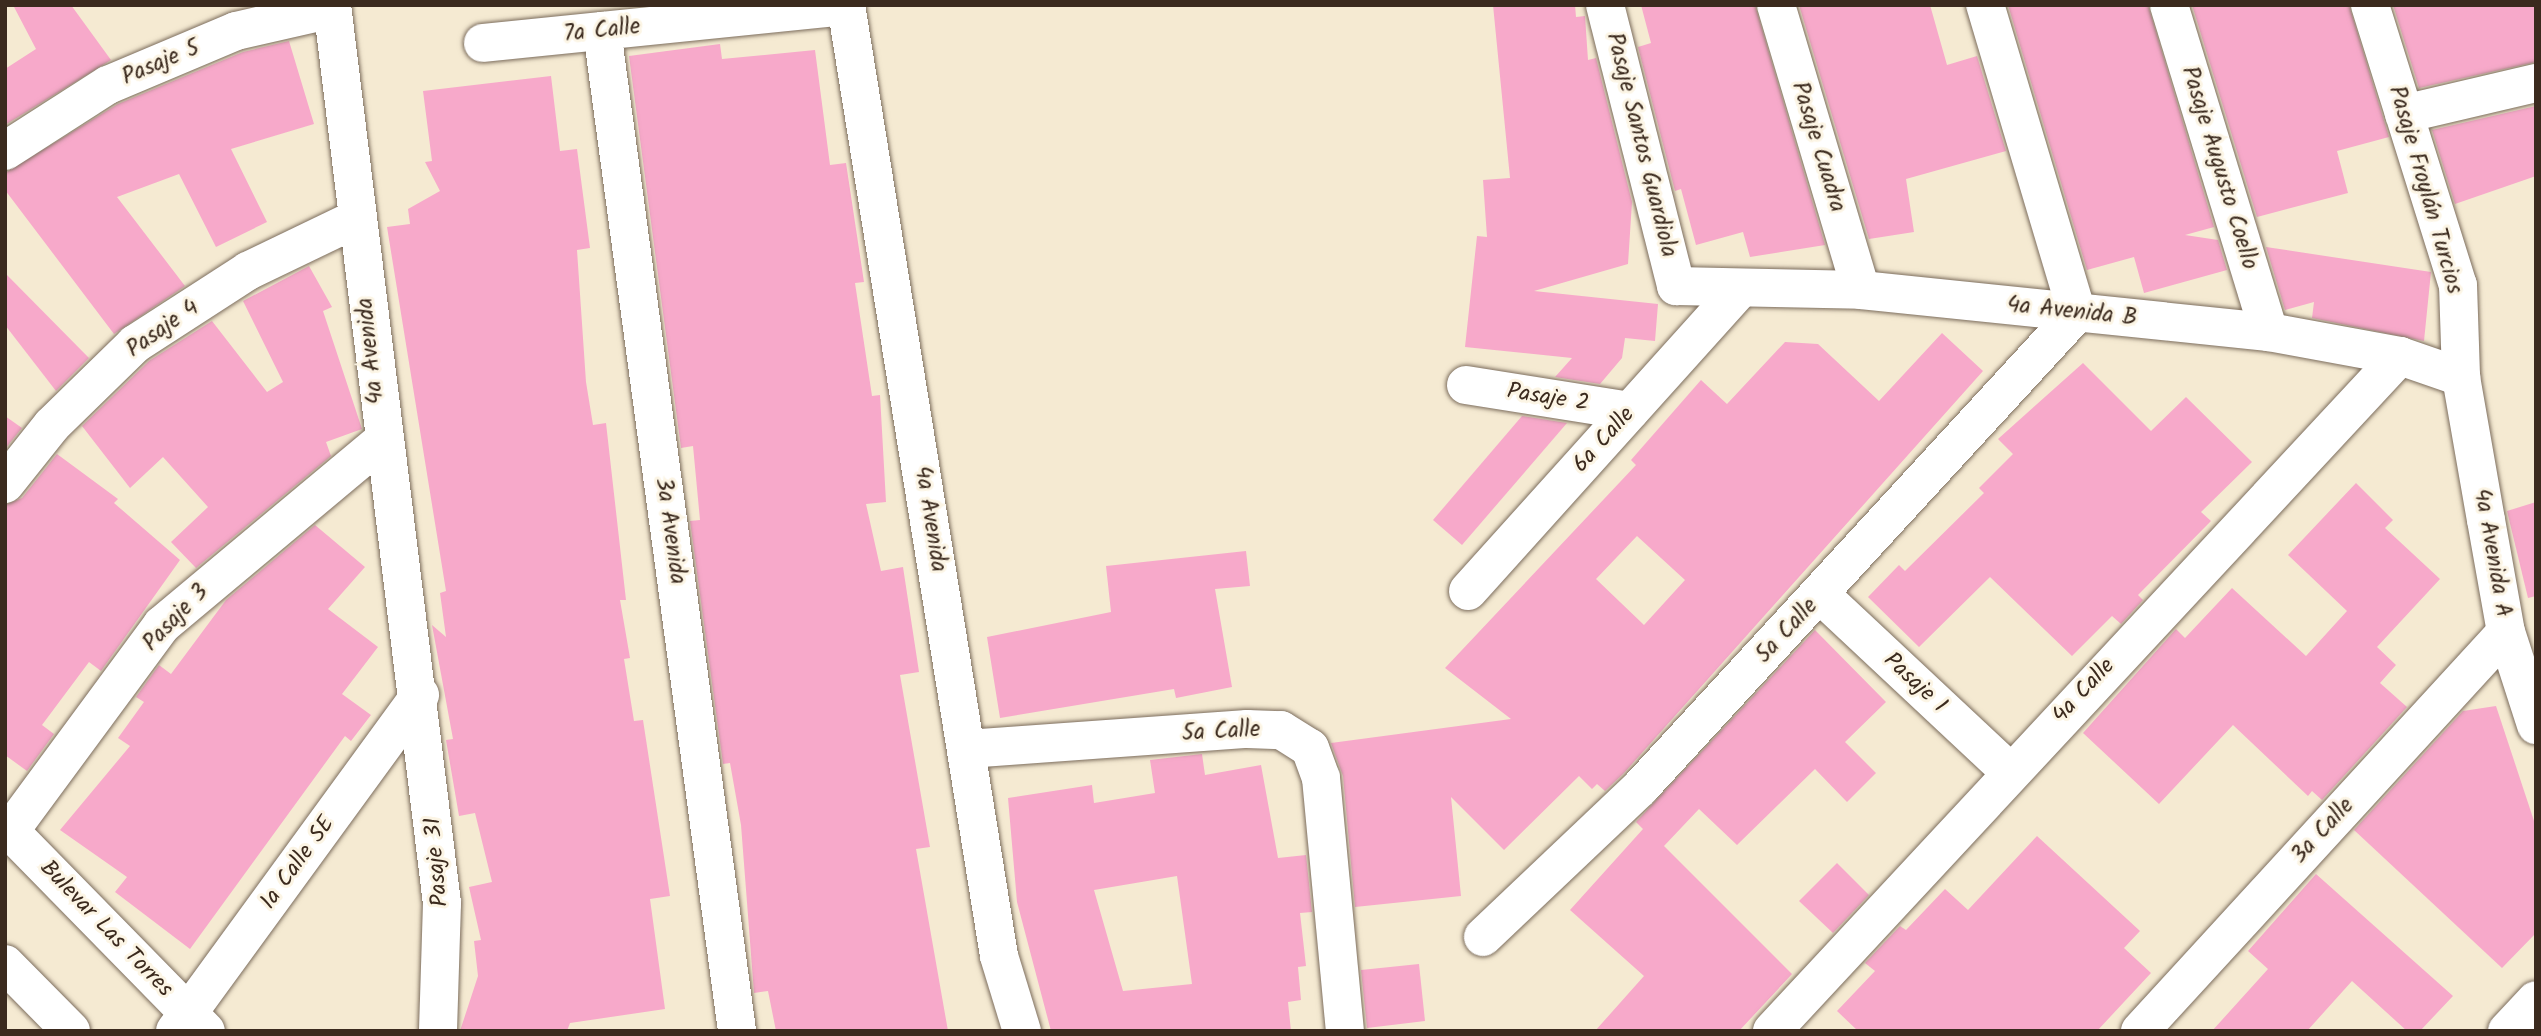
<!DOCTYPE html>
<meta charset="utf-8">
<style>
body{margin:0}
#map{position:relative;width:2541px;height:1036px;overflow:hidden;background:#f5ead2;font-family:Kalam,sans-serif}
div>[style]{position:absolute}
.building>*{inset:0;background:#f7a9ca}
.roads{filter:drop-shadow(0 0 2px #7c6d5d) drop-shadow(0 0 2px #7c6d5d)}
.minor>*{height:38px;margin:-19px;padding:0 19px;transform-origin:19px;border-radius:19px;background:#fff}
span{translate:-50% -50%;white-space:nowrap;text-align:center;line-height:1.15;-webkit-text-stroke:6px #fcf5e5;paint-order:stroke}
.street-label{font-size:23px;color:#3b2a1e}
.frame{position:absolute;inset:0;border:7px solid #3b2a1e;pointer-events:none}
</style>
<div id="map">
<div class="building">
<div style="clip-path:polygon(13px 5px,71px 5px,111px 60px,5px 125px,5px 69px,36px 49px)"></div>
<div style="clip-path:polygon(1493px 5px,1575px 5px,1576px 17px,1585px 16px,1588px 60px,1596px 58px,1632px 202px,1628px 264px,1534px 291px,1658px 304px,1655px 341px,1625px 338px,1622px 358px,1600px 384px,1555px 377px,1572px 358px,1465px 347px,1477px 236px,1487px 237px,1483px 180px,1510px 178px)"></div>
<div style="clip-path:polygon(1641px 5px,1755px 5px,1825px 245px,1750px 257px,1743px 232px,1696px 245px,1681px 189px,1675px 191px,1638px 47px,1651px 43px)"></div>
<div style="clip-path:polygon(1799px 5px,1930px 5px,1947px 65px,1977px 56px,2006px 151px,1906px 179px,1914px 232px,1869px 239px)"></div>
<div style="clip-path:polygon(2008px 5px,2148px 5px,2214px 227px,2185px 235px,2218px 240px,2227px 270px,2144px 293px,2134px 257px,2087px 270px)"></div>
<div style="clip-path:polygon(2192px 5px,2349px 5px,2389px 137px,2337px 151px,2348px 193px,2257px 217px)"></div>
<div style="clip-path:polygon(2393px 5px,2536px 5px,2536px 62px,2419px 88px)"></div>
<div style="clip-path:polygon(289px 41px,314px 124px,231px 149px,267px 222px,216px 247px,179px 174px,117px 197px,185px 286px,114px 334px,5px 190px,5px 173px,118px 104px,243px 52px)"></div>
<div style="clip-path:polygon(720px 44px,722px 59px,815px 50px,830px 165px,846px 163px,864px 282px,855px 283px,872px 396px,880px 395px,886px 502px,866px 504px,881px 571px,903px 567px,919px 672px,900px 675px,930px 847px,916px 849px,948px 1031px,776px 1031px,768px 991px,754px 993px,741px 825px,730px 763px,723px 764px,690px 521px,700px 520px,693px 446px,681px 448px,629px 56px)"></div>
<div style="clip-path:polygon(551px 76px,560px 151px,577px 149px,590px 248px,577px 250px,586px 382px,593px 425px,606px 423px,626px 600px,620px 600px,630px 658px,624px 659px,634px 721px,643px 720px,670px 896px,650px 899px,665px 1009px,570px 1023px,567px 1031px,460px 1031px,478px 976px,474px 941px,481px 940px,469px 887px,492px 882px,475px 813px,459px 816px,446px 740px,453px 739px,432px 625px,446px 637px,440px 593px,446px 591px,387px 227px,410px 224px,408px 209px,440px 191px,425px 162px,432px 161px,423px 91px)"></div>
<div style="clip-path:polygon(2536px 106px,2536px 176px,2455px 204px,2432px 130px)"></div>
<div style="clip-path:polygon(2266px 247px,2431px 272px,2424px 341px,2312px 318px,2314px 302px,2285px 310px)"></div>
<div style="clip-path:polygon(309px 266px,332px 307px,323px 311px,362px 429px,326px 442px,331px 456px,196px 568px,171px 542px,208px 507px,163px 457px,130px 488px,82px 426px,149px 361px,212px 321px,267px 392px,283px 382px,243px 301px)"></div>
<div style="clip-path:polygon(5px 273px,89px 358px,56px 391px,5px 325px)"></div>
<div style="clip-path:polygon(evenodd,1942px 333px,1983px 371px,1624px 773px,1605px 791px,1597px 784px,1592px 789px,1579px 776px,1504px 850px,1451px 797px,1461px 896px,1355px 907px,1343px 776px,1331px 743px,1511px 719px,1445px 668px,1636px 465px,1631px 460px,1701px 380px,1727px 404px,1785px 342px,1818px 344px,1879px 401px,1942px 333px,1637px 536px,1685px 580px,1644px 625px,1596px 579px,1637px 536px)"></div>
<div style="clip-path:polygon(2083px 363px,2151px 431px,2186px 397px,2252px 462px,2201px 512px,2211px 521px,2138px 595px,2143px 600px,2121px 624px,2112px 616px,2072px 656px,1990px 577px,1919px 647px,1868px 597px,1899px 565px,1905px 571px,1984px 493px,1979px 488px,2013px 454px,1998px 439px)"></div>
<div style="clip-path:polygon(5px 416px,22px 428px,5px 449px)"></div>
<div style="clip-path:polygon(1522px 416px,1567px 423px,1462px 545px,1433px 520px)"></div>
<div style="clip-path:polygon(57px 454px,118px 499px,114px 503px,180px 560px,101px 671px,89px 662px,42px 725px,54px 734px,27px 771px,5px 755px,5px 505px,22px 498px)"></div>
<div style="clip-path:polygon(2356px 483px,2393px 520px,2385px 528px,2440px 579px,2377px 647px,2396px 665px,2380px 683px,2407px 707px,2322px 800px,2312px 791px,2308px 796px,2233px 725px,2159px 804px,2083px 733px,2176px 629px,2185px 638px,2232px 588px,2306px 656px,2347px 611px,2288px 555px)"></div>
<div style="clip-path:polygon(2536px 502px,2536px 596px,2528px 598px,2507px 511px)"></div>
<div style="clip-path:polygon(315px 525px,365px 567px,328px 609px,378px 647px,342px 694px,371px 715px,351px 741px,345px 736px,190px 949px,115px 892px,127px 877px,60px 830px,130px 746px,118px 738px,144px 702px,136px 697px,159px 665px,171px 674px,226px 600px)"></div>
<div style="clip-path:polygon(1246px 551px,1250px 586px,1215px 589px,1232px 687px,1176px 698px,1174px 689px,1000px 718px,987px 637px,1111px 612px,1106px 566px)"></div>
<div style="clip-path:polygon(1815px 630px,1886px 702px,1845px 742px,1876px 773px,1847px 802px,1815px 769px,1737px 845px,1699px 809px,1664px 846px,1792px 974px,1739px 1031px,1595px 1031px,1644px 976px,1570px 910px,1643px 829px,1636px 822px)"></div>
<div style="clip-path:polygon(2496px 706px,2536px 827px,2536px 933px,2502px 968px,2354px 830px,2463px 711px)"></div>
<div style="clip-path:polygon(evenodd,1202px 754px,1205px 775px,1261px 765px,1278px 858px,1306px 855px,1312px 912px,1300px 913px,1306px 966px,1298px 967px,1301px 1000px,1288px 1002px,1291px 1031px,1051px 1031px,1017px 902px,1008px 798px,1092px 785px,1094px 803px,1155px 793px,1150px 760px,1202px 754px,1177px 876px,1192px 984px,1123px 991px,1094px 890px,1177px 876px)"></div>
<div style="clip-path:polygon(2037px 836px,2140px 931px,2124px 948px,2151px 973px,2097px 1031px,1858px 1031px,1837px 1011px,1875px 971px,1865px 963px,1900px 926px,1906px 930px,1945px 889px,1968px 910px)"></div>
<div style="clip-path:polygon(1837px 863px,1869px 895px,1833px 933px,1799px 901px)"></div>
<div style="clip-path:polygon(2316px 874px,2453px 996px,2420px 1031px,2407px 1031px,2352px 981px,2307px 1031px,2212px 1031px,2268px 969px,2248px 951px)"></div>
<div style="clip-path:polygon(1419px 964px,1425px 1021px,1367px 1028px,1361px 970px)"></div>
</div>
<div class="roads">
<div class="minor">
<div style="left:332px;top:5px;width:905px;rotate:83.02deg"></div>
<div style="left:442px;top:903px;width:128px;rotate:91.8deg"></div>
<div style="left:846px;top:5px;width:963px;rotate:80.86deg"></div>
<div style="left:999px;top:956px;width:78px;rotate:73deg"></div>
<div style="left:1605px;top:5px;width:290px;rotate:75.8deg"></div>
<div style="left:1676px;top:286px;width:185px;rotate:1.2deg"></div>
<div style="left:1861px;top:290px;width:410px;rotate:5.9deg"></div>
<div style="left:2269px;top:332px;width:133px;rotate:10.4deg"></div>
<div style="left:2400px;top:356px;width:65px;rotate:19deg"></div>
<div style="left:1776px;top:5px;width:297px;rotate:73.4deg"></div>
<div style="left:2169px;top:5px;width:342px;rotate:73deg"></div>
<div style="left:2370px;top:5px;width:294px;rotate:72.6deg"></div>
<div style="left:2458px;top:285px;width:92px;rotate:88.1deg"></div>
<div style="left:2461px;top:377px;width:145px;rotate:80.1deg"></div>
<div style="left:2486px;top:520px;width:114px;rotate:79.9deg"></div>
<div style="left:2506px;top:632px;width:98px;rotate:72.1deg"></div>
<div style="left:602px;top:31px;width:1009px;rotate:82.31deg"></div>
<div style="left:483px;top:43px;width:365px;rotate:-5.8deg"></div>
<div style="left:2404px;top:114px;width:136px;rotate:-13.2deg"></div>
<div style="left:5px;top:151px;width:122px;rotate:-32.7deg"></div>
<div style="left:108px;top:85px;width:139px;rotate:-22.9deg"></div>
<div style="left:236px;top:31px;width:98px;rotate:-12.9deg"></div>
<div style="left:1466px;top:385px;width:166px;rotate:9deg"></div>
<div style="left:5px;top:484px;width:75px;rotate:-51.5deg"></div>
<div style="left:52px;top:425px;width:116px;rotate:-44.3deg"></div>
<div style="left:135px;top:344px;width:135px;rotate:-32.9deg"></div>
<div style="left:248px;top:271px;width:120px;rotate:-25.7deg"></div>
<div style="left:1468px;top:591px;width:406px;rotate:-48deg"></div>
<div style="left:1821px;top:595px;width:258px;rotate:43.1deg"></div>
<div style="left:967px;top:749px;width:281px;rotate:-4.1deg"></div>
<div style="left:1247px;top:729px;width:34px;rotate:2deg"></div>
<div style="left:1281px;top:730px;width:34px;rotate:32deg"></div>
<div style="left:1310px;top:748px;width:32px;rotate:70deg"></div>
<div style="left:1321px;top:778px;width:254px;rotate:84.6deg"></div>
<div style="left:5px;top:826px;width:287px;rotate:45.6deg"></div>
<div style="left:10px;top:831px;width:256px;rotate:-53.6deg"></div>
<div style="left:162px;top:625px;width:285px;rotate:-39.9deg"></div>
<div style="left:1483px;top:937px;width:216px;rotate:-43.5deg"></div>
<div style="left:1640px;top:788px;width:645px;rotate:-47.39deg"></div>
<div style="left:2077px;top:313px;width:321px;rotate:-106.6deg"></div>
<div style="left:5px;top:964px;width:94px;rotate:45.4deg"></div>
<div style="left:175px;top:1031px;width:416px;rotate:-53.9deg"></div>
<div style="left:1772px;top:1031px;width:922px;rotate:-47.07deg"></div>
<div style="left:2140px;top:1031px;width:541px;rotate:-47.47deg"></div>
<div style="left:2507px;top:1031px;width:42px;rotate:-46.9deg"></div>
</div>
</div>
<div class="street-label">
<span style="left:602px;top:31px;rotate:-6deg">7a Calle</span>
<span style="left:161px;top:63px;rotate:-23deg">Pasaje 5</span>
<span style="left:1641px;top:145px;rotate:76deg">Pasaje Santos Guardiola</span>
<span style="left:1818px;top:147px;rotate:73deg">Pasaje Cuadra</span>
<span style="left:2219px;top:168px;rotate:73deg">Pasaje Augusto Coello</span>
<span style="left:2425px;top:190px;rotate:74deg">Pasaje Froylán Turcios</span>
<span style="left:2072px;top:312px;rotate:6deg">4a Avenida B</span>
<span style="left:163px;top:329px;rotate:-35deg">Pasaje 4</span>
<span style="left:371px;top:351px;rotate:-96deg">4a Avenida</span>
<span style="left:1548px;top:398px;rotate:9deg">Pasaje 2</span>
<span style="left:1604px;top:440px;rotate:-48deg">6a Calle</span>
<span style="left:930px;top:519px;rotate:81deg">4a Avenida</span>
<span style="left:670px;top:531px;rotate:82deg">3a Avenida</span>
<span style="left:2492px;top:553px;rotate:80deg">4a Avenida A</span>
<span style="left:176px;top:618px;rotate:-46deg">Pasaje 3</span>
<span style="left:1787px;top:631px;rotate:-47deg">5a Calle</span>
<span style="left:1915px;top:683px;rotate:43deg">Pasaje 1</span>
<span style="left:2084px;top:691px;rotate:-47deg">4a Calle</span>
<span style="left:1221px;top:732px;rotate:-3deg">5a Calle</span>
<span style="left:2323px;top:831px;rotate:-47deg">3a Calle</span>
<span style="left:437px;top:862px;rotate:-95deg">Pasaje 31</span>
<span style="left:298px;top:863px;rotate:-54deg">1a Calle SE</span>
<span style="left:106px;top:929px;rotate:46deg">Bulevar Las Torres</span>
</div>
<div class="frame"></div>
</div>
